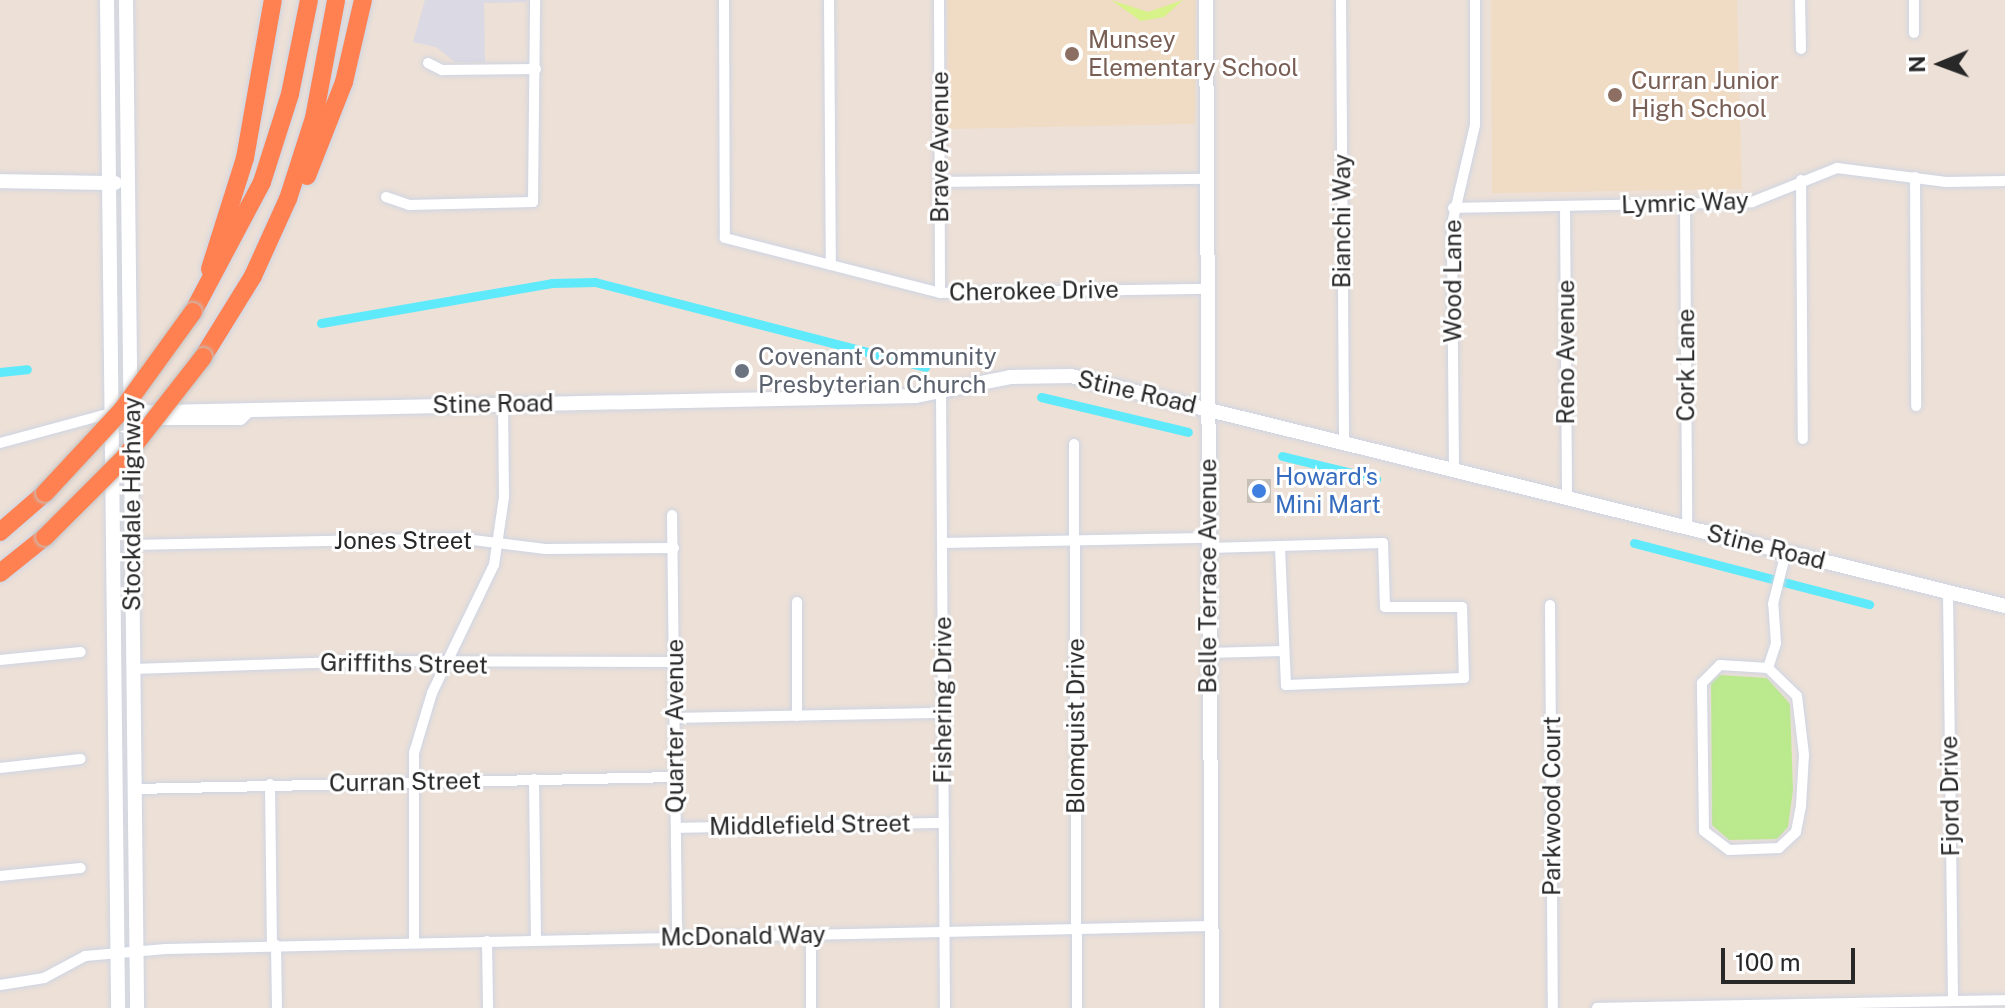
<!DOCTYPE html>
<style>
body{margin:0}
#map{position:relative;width:2005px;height:1008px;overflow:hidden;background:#ece0d7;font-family:"Public Sans",sans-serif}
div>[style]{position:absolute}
.industrial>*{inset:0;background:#dbd9e3}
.education>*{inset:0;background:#f0dbc4}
.green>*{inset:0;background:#bbe98d}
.pitch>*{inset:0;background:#d6f288}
.canal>*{height:9px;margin:-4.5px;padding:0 4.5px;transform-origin:4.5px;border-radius:4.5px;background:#5eeafb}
.building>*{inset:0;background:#c6bfb7}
.roads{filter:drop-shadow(0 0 2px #cdd4e3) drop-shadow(0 0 2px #cdd4e3)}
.street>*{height:10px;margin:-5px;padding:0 5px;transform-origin:5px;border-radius:5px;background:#fff}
.secondary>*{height:14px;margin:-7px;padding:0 7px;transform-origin:7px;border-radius:7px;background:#fff}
.highway>*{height:18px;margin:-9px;padding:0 9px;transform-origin:9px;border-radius:9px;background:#ff8050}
.bridges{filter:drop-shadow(0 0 2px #c3c3c3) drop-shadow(0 0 2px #c3c3c3)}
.highway-bridge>*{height:18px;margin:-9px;padding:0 9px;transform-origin:9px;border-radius:9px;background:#ff8050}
.dots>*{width:22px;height:22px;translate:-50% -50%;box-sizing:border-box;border:4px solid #fff;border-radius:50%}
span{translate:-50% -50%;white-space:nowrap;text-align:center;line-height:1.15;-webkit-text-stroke:6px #fff;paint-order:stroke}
.education-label{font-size:24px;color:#785e54}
.left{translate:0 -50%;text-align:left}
.street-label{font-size:24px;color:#282828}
.worship-label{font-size:24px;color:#5b616d}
.shop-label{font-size:24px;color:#366cbe}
.north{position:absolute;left:1901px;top:24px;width:80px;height:80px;-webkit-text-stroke:6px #fff;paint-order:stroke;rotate:269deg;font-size:22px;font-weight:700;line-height:32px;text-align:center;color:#282828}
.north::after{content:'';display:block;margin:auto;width:28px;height:36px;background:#282828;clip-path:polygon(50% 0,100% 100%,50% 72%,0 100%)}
.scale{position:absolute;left:1721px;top:948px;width:134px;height:36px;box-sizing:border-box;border:4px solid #282828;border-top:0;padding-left:10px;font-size:24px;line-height:28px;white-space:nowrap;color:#282828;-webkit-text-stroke:6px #fff;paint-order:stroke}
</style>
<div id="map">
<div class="industrial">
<div style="clip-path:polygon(425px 0,527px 0,527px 2px,484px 3px,485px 62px,455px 62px,436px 47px,413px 42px)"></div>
</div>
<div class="education">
<div style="clip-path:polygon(947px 0,1196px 0,1195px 124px,948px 129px)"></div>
<div style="clip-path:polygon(1491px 0,1737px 0,1742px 189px,1492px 193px)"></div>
</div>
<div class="green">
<div style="clip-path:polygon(1720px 675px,1767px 678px,1790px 704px,1793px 790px,1788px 827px,1777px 839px,1729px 840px,1712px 825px,1711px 683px)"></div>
</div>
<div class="pitch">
<div style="clip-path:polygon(1111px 0,1148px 12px,1183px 0,1164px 17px,1141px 21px)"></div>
</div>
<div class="canal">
<div style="left:321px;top:323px;width:234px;rotate:-9.8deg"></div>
<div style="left:552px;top:283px;width:43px;rotate:-1.3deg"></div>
<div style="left:595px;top:282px;width:341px;rotate:14.4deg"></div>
<div style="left:0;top:372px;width:27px;rotate:-6deg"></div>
<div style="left:1041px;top:397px;width:151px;rotate:13.4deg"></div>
<div style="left:1282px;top:456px;width:97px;rotate:13.7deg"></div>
<div style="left:1634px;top:543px;width:243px;rotate:14.6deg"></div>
</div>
<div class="building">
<div style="clip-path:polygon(1247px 479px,1271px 479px,1271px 503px,1247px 503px)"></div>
</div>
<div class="roads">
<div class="street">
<div style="left:724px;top:0;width:238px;rotate:89.8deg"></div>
<div style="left:725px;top:238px;width:222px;rotate:14.3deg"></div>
<div style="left:940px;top:293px;width:265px;rotate:-0.9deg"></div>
<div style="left:829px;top:0;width:265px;rotate:89.6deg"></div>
<div style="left:939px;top:0;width:293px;rotate:89.8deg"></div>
<div style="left:1341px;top:0;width:442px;rotate:89.6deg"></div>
<div style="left:1800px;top:0;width:49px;rotate:88.8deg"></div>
<div style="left:1914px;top:0;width:33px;rotate:90deg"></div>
<div style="left:428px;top:63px;width:16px;rotate:27deg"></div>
<div style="left:442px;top:70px;width:94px;rotate:-0.6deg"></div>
<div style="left:1915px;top:177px;width:229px;rotate:89.7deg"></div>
<div style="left:1801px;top:180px;width:259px;rotate:89.6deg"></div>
<div style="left:940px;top:182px;width:264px;rotate:-0.7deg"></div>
<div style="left:386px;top:197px;width:24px;rotate:19deg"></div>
<div style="left:409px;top:205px;width:124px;rotate:-1.4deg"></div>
<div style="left:533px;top:202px;width:202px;rotate:-89.4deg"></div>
<div style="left:1685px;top:204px;width:323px;rotate:89.6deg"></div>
<div style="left:1565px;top:206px;width:292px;rotate:89.6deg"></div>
<div style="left:1453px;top:208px;width:299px;rotate:-1.1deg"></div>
<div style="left:1752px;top:202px;width:92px;rotate:-21.8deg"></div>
<div style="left:1837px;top:168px;width:110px;rotate:7.3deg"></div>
<div style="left:1946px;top:182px;width:59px;rotate:-1deg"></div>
<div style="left:941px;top:393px;width:615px;rotate:89.63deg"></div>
<div style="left:0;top:443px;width:115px;rotate:-15.1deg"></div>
<div style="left:1074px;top:444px;width:564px;rotate:89.7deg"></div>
<div style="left:1454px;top:469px;width:245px;rotate:-90.5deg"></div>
<div style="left:1452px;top:224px;width:102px;rotate:-76.9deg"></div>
<div style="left:1475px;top:125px;width:125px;rotate:-90deg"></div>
<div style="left:672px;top:515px;width:423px;rotate:89.3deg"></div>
<div style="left:942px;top:543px;width:267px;rotate:-1.1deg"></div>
<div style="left:132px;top:545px;width:325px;rotate:-1.2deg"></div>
<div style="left:457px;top:538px;width:89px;rotate:7.1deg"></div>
<div style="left:545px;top:549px;width:129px;rotate:-0.4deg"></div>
<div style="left:1209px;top:548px;width:71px;rotate:-1.6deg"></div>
<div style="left:1280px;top:546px;width:103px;rotate:-1.7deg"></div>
<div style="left:1383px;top:543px;width:64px;rotate:88.2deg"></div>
<div style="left:1385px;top:607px;width:77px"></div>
<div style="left:1462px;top:607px;width:71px;rotate:88.4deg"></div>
<div style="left:1464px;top:678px;width:178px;rotate:177.7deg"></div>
<div style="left:1286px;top:685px;width:139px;rotate:-92.5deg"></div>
<div style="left:1948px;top:592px;width:409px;rotate:89.3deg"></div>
<div style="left:797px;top:602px;width:114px;rotate:90deg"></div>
<div style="left:1550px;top:605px;width:403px;rotate:89.6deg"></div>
<div style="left:1208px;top:653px;width:75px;rotate:-1.5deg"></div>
<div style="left:0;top:660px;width:81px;rotate:-5.6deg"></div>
<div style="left:1720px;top:665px;width:48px;rotate:3.6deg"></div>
<div style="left:1768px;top:668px;width:40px;rotate:44deg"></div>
<div style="left:1797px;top:696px;width:59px;rotate:83.2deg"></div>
<div style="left:1804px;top:755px;width:51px;rotate:93.4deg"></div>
<div style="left:1801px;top:806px;width:26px;rotate:101deg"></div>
<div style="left:1796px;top:832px;width:23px;rotate:137deg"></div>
<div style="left:1779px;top:848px;width:50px;rotate:177.7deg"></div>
<div style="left:1729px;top:850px;width:31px;rotate:-143deg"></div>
<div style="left:1704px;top:831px;width:148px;rotate:-90.8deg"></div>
<div style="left:1702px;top:683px;width:25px;rotate:-45deg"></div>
<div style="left:1768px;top:668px;width:26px;rotate:-72deg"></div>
<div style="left:1776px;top:643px;width:39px;rotate:-94deg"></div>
<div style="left:1773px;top:604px;width:54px;rotate:-76deg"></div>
<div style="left:133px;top:669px;width:247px;rotate:-1.9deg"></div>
<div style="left:380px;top:661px;width:295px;rotate:0.2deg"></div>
<div style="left:675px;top:718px;width:268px;rotate:-1.1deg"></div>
<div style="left:0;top:768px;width:81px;rotate:-6.4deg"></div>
<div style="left:534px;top:779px;width:161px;rotate:89.3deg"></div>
<div style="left:270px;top:784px;width:161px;rotate:89.3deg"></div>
<div style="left:134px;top:789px;width:542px;rotate:-1.27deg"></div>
<div style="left:676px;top:828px;width:268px;rotate:-1.1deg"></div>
<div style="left:0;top:876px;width:81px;rotate:-5.6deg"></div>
<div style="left:811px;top:935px;width:73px;rotate:90deg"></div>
<div style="left:487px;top:941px;width:67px;rotate:89.1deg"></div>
<div style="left:414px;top:942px;width:189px;rotate:-90deg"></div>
<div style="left:414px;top:753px;width:63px;rotate:-73.3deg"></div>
<div style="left:432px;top:693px;width:142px;rotate:-64.2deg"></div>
<div style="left:494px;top:565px;width:69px;rotate:-81.6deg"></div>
<div style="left:504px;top:497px;width:93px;rotate:-90.6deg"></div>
<div style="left:276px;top:945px;width:63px;rotate:89.1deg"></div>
<div style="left:0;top:985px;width:45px;rotate:-9deg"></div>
<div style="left:44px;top:978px;width:47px;rotate:-28.2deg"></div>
<div style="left:85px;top:956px;width:81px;rotate:-4.9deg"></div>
<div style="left:166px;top:949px;width:1044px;rotate:-1.26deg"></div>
<div style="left:1597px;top:1008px;width:408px;rotate:-1.1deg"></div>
</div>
<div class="secondary">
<div style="left:107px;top:0;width:1008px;rotate:89.37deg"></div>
<div style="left:126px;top:0;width:1008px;rotate:89.37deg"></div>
<div style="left:1206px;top:0;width:1008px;rotate:89.66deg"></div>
<div style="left:0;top:181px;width:115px;rotate:1deg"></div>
<div style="left:114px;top:413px;width:802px;rotate:-1.21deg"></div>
<div style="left:916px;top:396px;width:96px;rotate:-11.4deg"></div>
<div style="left:1010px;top:377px;width:61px;rotate:-0.9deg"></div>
<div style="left:1071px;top:376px;width:962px;rotate:13.83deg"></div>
<div style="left:148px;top:418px;width:92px"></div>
<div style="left:240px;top:418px;width:10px;rotate:-45deg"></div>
</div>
<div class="highway">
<div style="left:307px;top:176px;width:101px;rotate:-68.5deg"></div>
<div style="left:344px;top:82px;width:84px;rotate:-77deg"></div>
<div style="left:210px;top:269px;width:116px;rotate:-72.5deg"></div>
<div style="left:245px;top:158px;width:160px;rotate:-80deg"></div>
<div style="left:193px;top:312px;width:147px;rotate:-62deg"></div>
<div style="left:262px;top:182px;width:92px;rotate:-72.3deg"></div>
<div style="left:290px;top:94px;width:96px;rotate:-78.6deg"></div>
<div style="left:203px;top:357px;width:95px;rotate:-58.3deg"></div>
<div style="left:253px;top:276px;width:85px;rotate:-65.6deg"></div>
<div style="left:288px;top:199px;width:85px;rotate:-72.2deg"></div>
<div style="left:314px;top:118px;width:120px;rotate:-79.4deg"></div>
<div style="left:0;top:532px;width:60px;rotate:-40.9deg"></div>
<div style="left:0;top:573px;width:58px;rotate:-38.7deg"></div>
</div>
</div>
<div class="bridges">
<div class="highway-bridge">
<div style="left:45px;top:493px;width:113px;rotate:-47.1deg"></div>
<div style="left:122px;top:410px;width:121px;rotate:-54.1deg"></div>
<div style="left:45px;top:537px;width:113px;rotate:-45deg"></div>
<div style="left:125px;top:457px;width:127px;rotate:-52deg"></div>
</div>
</div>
<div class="dots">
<div style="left:1072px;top:54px;background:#8d6e63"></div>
<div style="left:1615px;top:95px;background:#8d6e63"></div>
<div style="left:742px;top:371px;background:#6b7280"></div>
<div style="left:1259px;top:491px;background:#3f7fe0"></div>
</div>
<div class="education-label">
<span class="left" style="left:1088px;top:54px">Munsey<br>Elementary School</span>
<span class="left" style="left:1631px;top:95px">Curran Junior<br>High School</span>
</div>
<div class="street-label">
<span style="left:940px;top:147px;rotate:-90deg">Brave Avenue</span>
<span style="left:1685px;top:203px;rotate:-2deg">Lymric Way</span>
<span style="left:1342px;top:221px;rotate:-90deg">Bianchi Way</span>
<span style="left:1453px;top:281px;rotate:-90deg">Wood Lane</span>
<span style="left:1034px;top:291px;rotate:-1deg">Cherokee Drive</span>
<span style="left:1566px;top:352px;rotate:-90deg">Reno Avenue</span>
<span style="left:1686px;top:365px;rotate:-90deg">Cork Lane</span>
<span style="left:1137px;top:392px;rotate:13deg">Stine Road</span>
<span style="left:493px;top:404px;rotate:-1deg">Stine Road</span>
<span style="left:132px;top:504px;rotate:-90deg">Stockdale Highway</span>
<span style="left:403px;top:541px">Jones Street</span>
<span style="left:1766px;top:547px;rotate:14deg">Stine Road</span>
<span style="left:1208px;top:576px;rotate:-90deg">Belle Terrace Avenue</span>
<span style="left:404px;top:664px;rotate:1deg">Griffiths Street</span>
<span style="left:943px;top:700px;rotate:-90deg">Fishering Drive</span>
<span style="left:675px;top:726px;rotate:-90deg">Quarter Avenue</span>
<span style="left:1076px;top:726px;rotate:-90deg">Blomquist Drive</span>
<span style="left:405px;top:782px;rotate:-1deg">Curran Street</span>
<span style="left:1950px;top:796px;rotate:-91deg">Fjord Drive</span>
<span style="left:1552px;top:806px;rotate:-90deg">Parkwood Court</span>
<span style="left:810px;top:825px;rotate:-1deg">Middlefield Street</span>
<span style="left:743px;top:936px;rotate:-1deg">McDonald Way</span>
</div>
<div class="worship-label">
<span class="left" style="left:758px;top:371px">Covenant Community<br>Presbyterian Church</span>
</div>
<div class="shop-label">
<span class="left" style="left:1275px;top:491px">Howard's<br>Mini Mart</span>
</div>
<div class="north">N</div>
<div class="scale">100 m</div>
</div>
